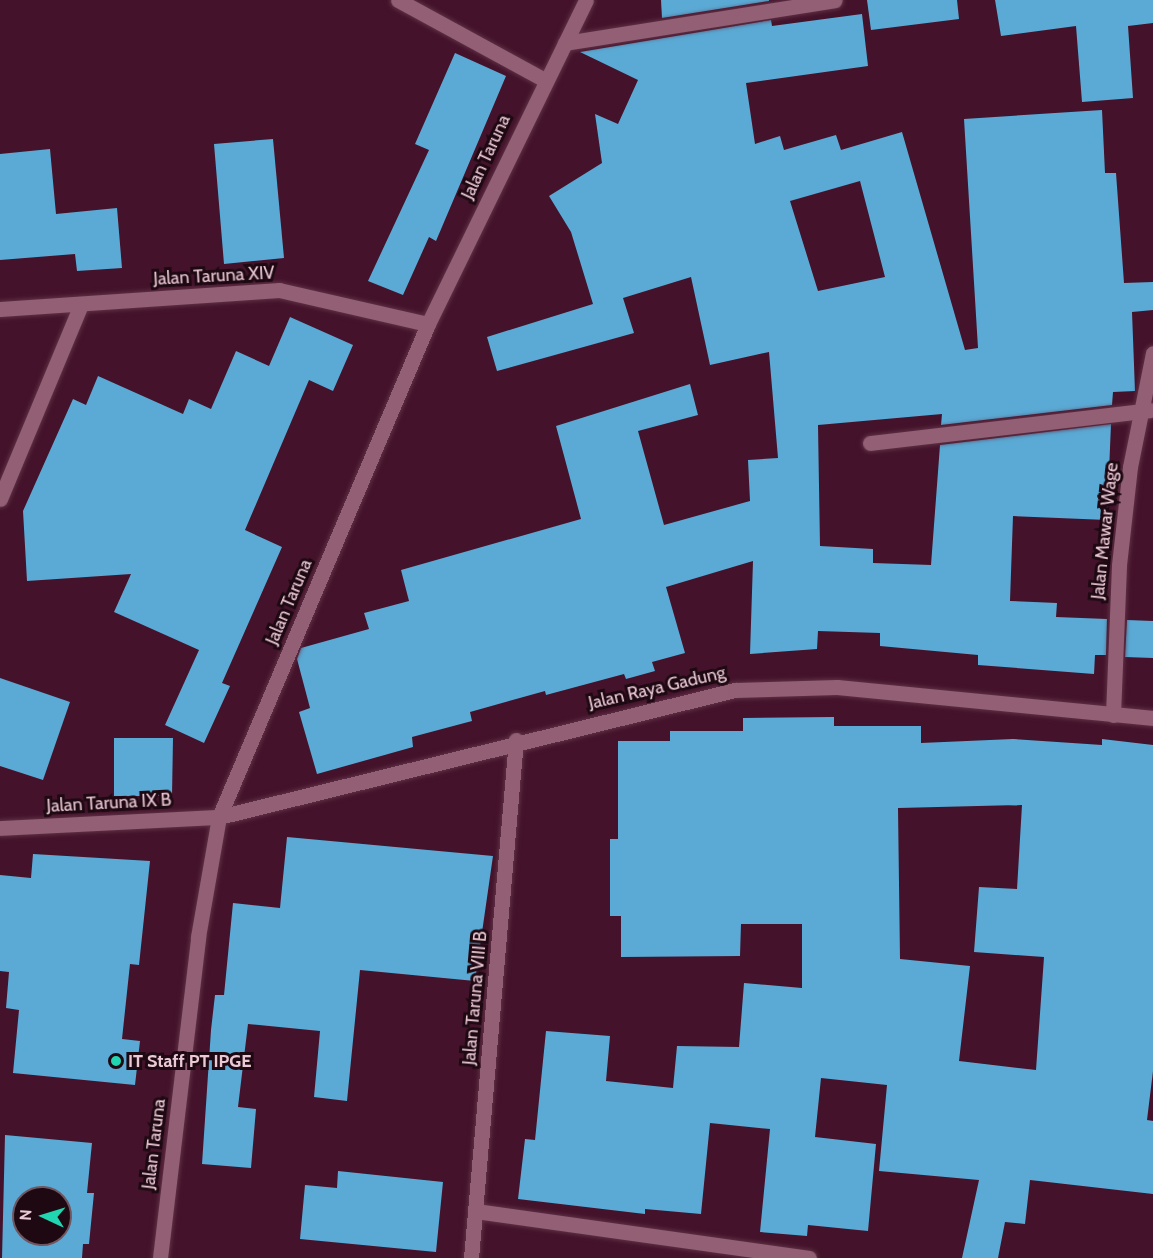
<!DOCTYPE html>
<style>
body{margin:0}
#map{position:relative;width:1153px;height:1258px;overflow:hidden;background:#44132b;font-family:Cabin,sans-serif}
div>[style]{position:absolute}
.building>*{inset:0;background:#5aaad5}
.roads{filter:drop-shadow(0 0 2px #5f3046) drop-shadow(0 0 2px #5f3046)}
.minor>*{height:15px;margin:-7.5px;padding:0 7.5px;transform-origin:7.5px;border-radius:7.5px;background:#925f74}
.dots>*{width:16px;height:16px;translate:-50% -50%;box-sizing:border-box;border:3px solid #1e0912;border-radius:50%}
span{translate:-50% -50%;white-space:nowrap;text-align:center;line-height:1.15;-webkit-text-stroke:6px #1e0912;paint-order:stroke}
.street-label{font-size:18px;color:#eac9d5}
.poi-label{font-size:18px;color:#eac9d5;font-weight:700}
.left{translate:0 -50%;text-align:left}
.north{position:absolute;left:12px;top:1186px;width:60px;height:60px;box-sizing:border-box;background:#1e0912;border:2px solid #705660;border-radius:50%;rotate:274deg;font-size:16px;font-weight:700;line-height:24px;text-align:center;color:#eac9d5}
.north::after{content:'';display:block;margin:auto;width:21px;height:27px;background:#20d5b0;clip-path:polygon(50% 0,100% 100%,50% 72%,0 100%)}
</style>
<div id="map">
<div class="building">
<div style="clip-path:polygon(661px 0,769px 0,769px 1px,662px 18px)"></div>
<div style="clip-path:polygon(867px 0,957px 0,959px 19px,871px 30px)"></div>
<div style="clip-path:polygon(995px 0,1153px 0,1153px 23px,1128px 26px,1133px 98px,1082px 102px,1076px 26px,1001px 36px)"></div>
<div style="clip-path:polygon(evenodd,862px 14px,868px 66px,746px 83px,755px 144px,780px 136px,784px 150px,836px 135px,841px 150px,902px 132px,965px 350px,978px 348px,964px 119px,1102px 110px,1105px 173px,1116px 173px,1124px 283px,1153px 282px,1153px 310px,1132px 312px,1135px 391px,1113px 392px,1112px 405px,941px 425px,942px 414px,818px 425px,820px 546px,873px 549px,873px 563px,931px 565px,940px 445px,1111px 424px,1107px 520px,1013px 516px,1010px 601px,1057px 603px,1056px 617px,1107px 619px,1106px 655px,1095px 655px,1094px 674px,978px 665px,978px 655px,880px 646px,880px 633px,818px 631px,817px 649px,750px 654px,753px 561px,666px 587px,685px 653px,652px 662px,655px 671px,626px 679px,624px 674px,546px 695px,545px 691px,470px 712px,472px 721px,412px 737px,413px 747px,317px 774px,299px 712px,310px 708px,297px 659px,301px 648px,369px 629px,364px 613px,409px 601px,401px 570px,581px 519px,556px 426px,690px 384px,698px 415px,638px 431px,664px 525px,750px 501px,748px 460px,778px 458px,769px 352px,710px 365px,691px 277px,623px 298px,634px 333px,497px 371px,487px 337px,593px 304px,571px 232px,549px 196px,602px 163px,595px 114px,618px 124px,638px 80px,580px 52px,771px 20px,772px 26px,862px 14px,860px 181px,885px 277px,818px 291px,790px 201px,860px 181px)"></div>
<div style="clip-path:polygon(455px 53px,506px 76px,436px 241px,429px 237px,403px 295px,368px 281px,429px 150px,415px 144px)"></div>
<div style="clip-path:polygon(273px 139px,284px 258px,224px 264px,214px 144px)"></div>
<div style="clip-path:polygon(50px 149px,56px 214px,117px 208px,122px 268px,77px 271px,75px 254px,0 260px,0 154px)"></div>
<div style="clip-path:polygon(290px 317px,353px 345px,333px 391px,309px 380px,245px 530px,282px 547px,222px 683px,230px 686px,204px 743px,165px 725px,199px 650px,114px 612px,131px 574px,27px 581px,23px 511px,73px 399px,86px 405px,98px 376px,183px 414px,189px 399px,211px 409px,236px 351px,269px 366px)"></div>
<div style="clip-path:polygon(1127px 620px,1153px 621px,1153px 658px,1125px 657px)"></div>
<div style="clip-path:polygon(0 678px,70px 702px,43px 780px,0 766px)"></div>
<div style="clip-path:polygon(evenodd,834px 717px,834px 726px,921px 726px,921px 743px,1013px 739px,1102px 745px,1102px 739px,1153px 745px,1153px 1071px,1147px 1120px,1153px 1121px,1153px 1194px,1030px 1180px,1025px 1224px,1005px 1222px,998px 1258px,962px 1258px,979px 1180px,879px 1171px,887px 1085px,821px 1078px,815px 1137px,876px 1144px,868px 1231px,808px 1225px,807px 1236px,760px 1232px,770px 1129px,710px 1123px,701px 1214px,645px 1209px,645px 1214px,518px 1199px,525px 1139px,535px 1140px,546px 1031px,610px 1036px,606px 1081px,673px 1088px,677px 1046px,739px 1047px,744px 983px,802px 988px,802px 924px,741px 924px,740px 956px,621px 957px,621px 916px,610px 916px,610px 839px,618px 839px,618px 741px,670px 741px,670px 731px,743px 731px,743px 718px,834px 717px,1022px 805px,1017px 889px,979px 887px,974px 952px,1044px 957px,1036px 1070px,959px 1061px,970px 966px,900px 959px,898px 808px,1022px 805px)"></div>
<div style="clip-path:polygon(114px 738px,173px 738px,172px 796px,114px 796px)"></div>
<div style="clip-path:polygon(287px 837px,493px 856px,475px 981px,360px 970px,347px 1101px,314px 1097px,320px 1031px,248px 1024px,238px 1107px,256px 1109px,251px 1168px,202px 1164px,211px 1030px,215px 995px,224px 995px,233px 903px,280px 908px)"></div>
<div style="clip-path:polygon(33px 854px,150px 861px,139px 965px,130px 964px,122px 1039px,140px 1041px,135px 1085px,13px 1073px,19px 1010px,6px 1008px,9px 972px,0 971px,0 875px,31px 878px)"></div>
<div style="clip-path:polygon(evenodd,5px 1135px,92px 1143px,87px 1193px,94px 1193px,89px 1244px,83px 1244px,82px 1258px,2px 1258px,5px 1135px,24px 1198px,60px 1198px,60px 1234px,24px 1234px,24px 1198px)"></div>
<div style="clip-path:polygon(338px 1171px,443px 1182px,436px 1252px,300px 1239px,305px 1185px,337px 1188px)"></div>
</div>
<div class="roads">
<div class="minor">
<div style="left:398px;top:0;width:167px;rotate:28.6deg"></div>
<div style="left:565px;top:43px;width:273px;rotate:-9deg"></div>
<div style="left:0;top:309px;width:280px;rotate:-3.9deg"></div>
<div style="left:279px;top:290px;width:153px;rotate:12.9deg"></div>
<div style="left:870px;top:443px;width:282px;rotate:-6.7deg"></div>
<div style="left:0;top:499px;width:211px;rotate:-67.4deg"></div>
<div style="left:1113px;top:715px;width:150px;rotate:-87.7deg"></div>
<div style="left:1119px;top:565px;width:99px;rotate:-83.6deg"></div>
<div style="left:1130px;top:467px;width:116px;rotate:-78.6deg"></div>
<div style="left:0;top:828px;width:219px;rotate:-2.9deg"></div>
<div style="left:219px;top:817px;width:531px;rotate:-13.83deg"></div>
<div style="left:735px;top:690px;width:102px;rotate:-1.7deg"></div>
<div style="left:837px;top:687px;width:318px;rotate:5.6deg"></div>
<div style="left:476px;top:1211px;width:336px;rotate:8deg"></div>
<div style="left:160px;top:1258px;width:323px;rotate:-83.2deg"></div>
<div style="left:198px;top:937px;width:122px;rotate:-80.1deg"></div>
<div style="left:219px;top:817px;width:535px;rotate:-67.03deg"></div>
<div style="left:428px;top:324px;width:360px;rotate:-64deg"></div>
<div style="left:471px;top:1258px;width:520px;rotate:-85.04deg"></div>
</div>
</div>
<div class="dots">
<div style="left:116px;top:1061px;background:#20d5b0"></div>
</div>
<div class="street-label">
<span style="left:486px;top:157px;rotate:-65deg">Jalan Taruna</span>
<span style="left:214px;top:276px;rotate:-3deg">Jalan Taruna XIV</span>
<span style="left:1105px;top:531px;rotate:-84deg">Jalan Mawar Wage</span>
<span style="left:289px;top:602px;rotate:-67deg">Jalan Taruna</span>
<span style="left:657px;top:688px;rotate:-13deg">Jalan Raya Gadung</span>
<span style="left:109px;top:803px;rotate:-3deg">Jalan Taruna IX B</span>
<span style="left:475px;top:998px;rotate:-85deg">Jalan Taruna VIII B</span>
<span style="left:154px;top:1144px;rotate:-83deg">Jalan Taruna</span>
</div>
<div class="poi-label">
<span class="left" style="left:128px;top:1061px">IT Staff PT IPGE</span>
</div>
<div class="north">N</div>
</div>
